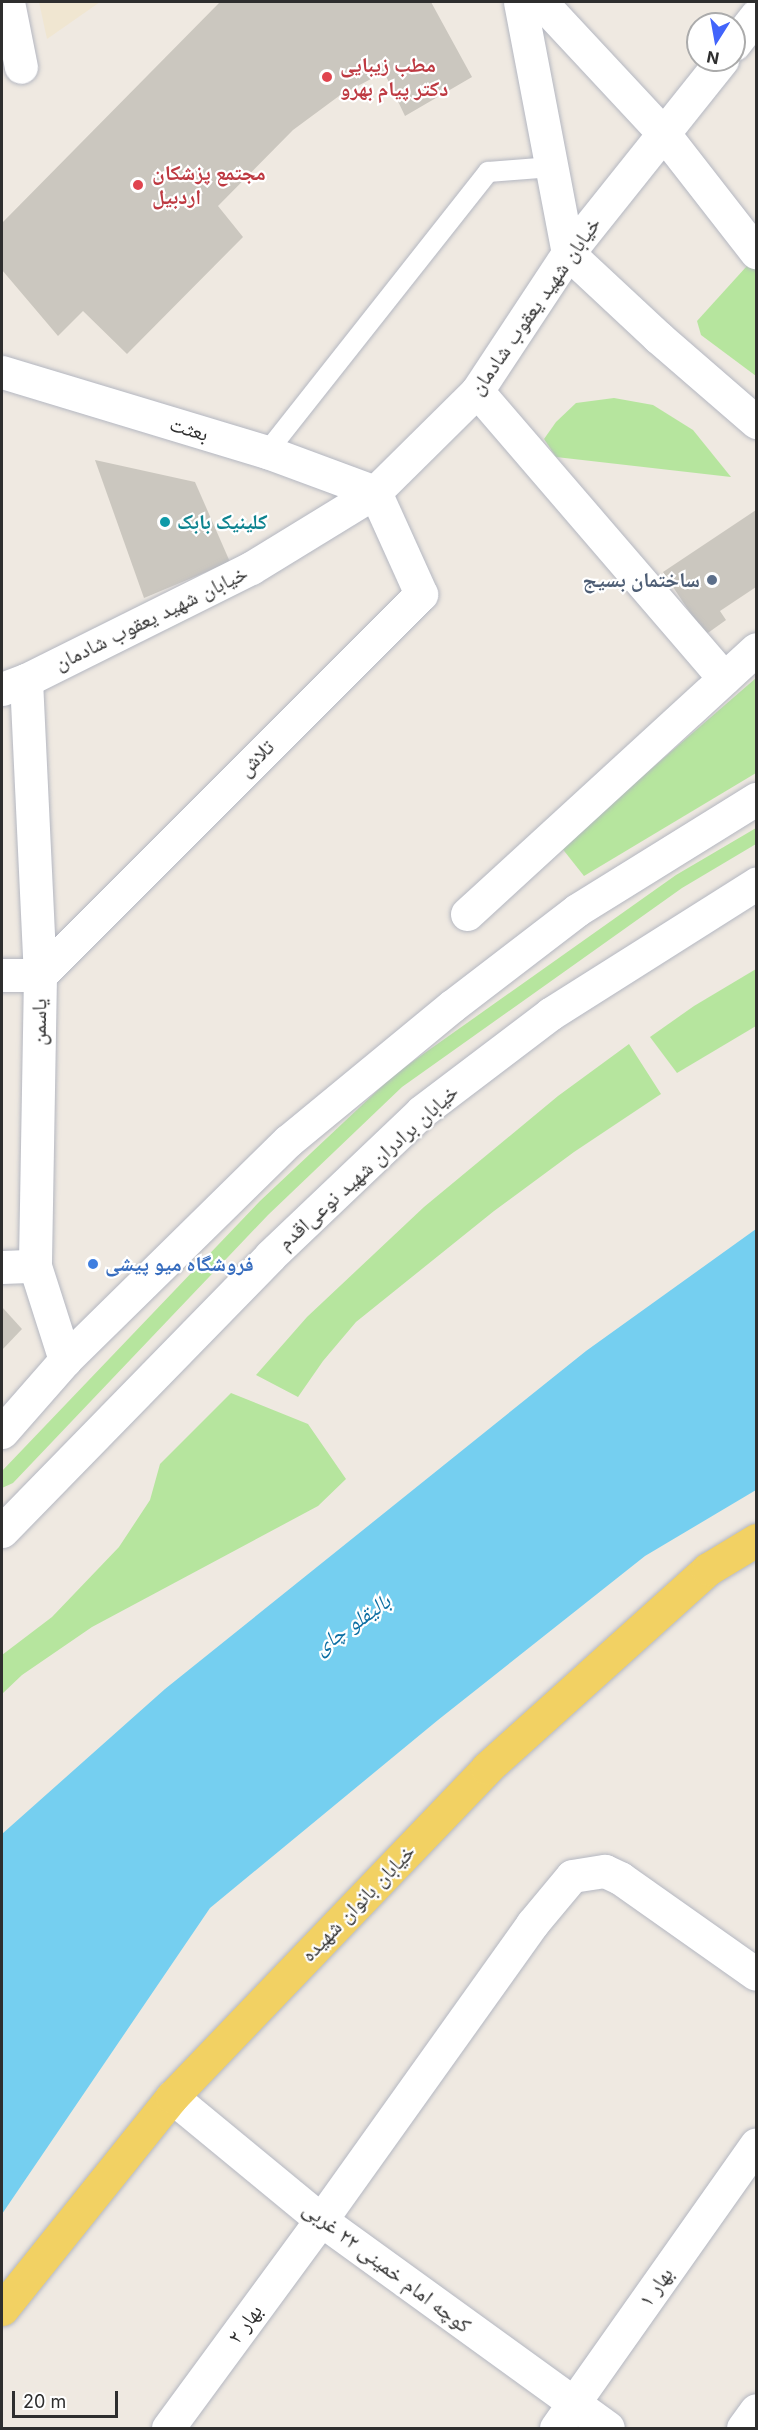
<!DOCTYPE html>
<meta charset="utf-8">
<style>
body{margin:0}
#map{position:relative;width:758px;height:2430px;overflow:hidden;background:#efe9e1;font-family:Inter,"Noto Naskh Arabic",sans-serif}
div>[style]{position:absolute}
.education>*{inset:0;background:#f0e6d1}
.green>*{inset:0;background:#b6e59e}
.water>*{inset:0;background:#75cff0}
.building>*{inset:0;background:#cbc7bf}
.roads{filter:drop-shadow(0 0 2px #b4b7c1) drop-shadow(0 0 2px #b4b7c1)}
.service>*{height:20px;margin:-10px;padding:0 10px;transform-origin:10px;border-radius:10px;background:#fff}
.minor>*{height:33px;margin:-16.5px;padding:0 16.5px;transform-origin:16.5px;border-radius:16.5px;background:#fff}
.tertiary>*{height:33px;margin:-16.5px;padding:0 16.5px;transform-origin:16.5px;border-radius:16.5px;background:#fff}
.secondary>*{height:33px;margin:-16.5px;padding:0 16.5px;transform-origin:16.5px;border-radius:16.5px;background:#fff}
.primary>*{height:33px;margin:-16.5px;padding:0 16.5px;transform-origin:16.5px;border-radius:16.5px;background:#f2d163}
.dots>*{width:16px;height:16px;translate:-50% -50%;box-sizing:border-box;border:3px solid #fff;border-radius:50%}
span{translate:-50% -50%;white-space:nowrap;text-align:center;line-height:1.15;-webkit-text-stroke:4.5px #fff;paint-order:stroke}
.health-label{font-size:21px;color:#be3a42;font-weight:700}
.left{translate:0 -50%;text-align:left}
.street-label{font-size:21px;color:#2e2e2e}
.culture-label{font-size:21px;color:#0d838f;font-weight:700}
.service-label{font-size:21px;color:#4e5e75;font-weight:700}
.right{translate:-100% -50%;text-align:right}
.shop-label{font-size:21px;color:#366cbe;font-weight:700}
.water-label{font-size:22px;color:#0d6fa3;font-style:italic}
.frame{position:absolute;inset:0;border:3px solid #2e2e2e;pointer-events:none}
.north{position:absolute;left:686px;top:12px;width:60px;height:60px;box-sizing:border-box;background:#fff;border:2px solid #ababab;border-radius:50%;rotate:191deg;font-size:16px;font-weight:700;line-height:24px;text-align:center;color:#2e2e2e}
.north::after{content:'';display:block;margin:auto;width:21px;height:27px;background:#4264fb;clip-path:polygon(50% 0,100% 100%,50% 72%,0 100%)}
.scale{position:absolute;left:12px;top:2391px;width:106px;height:27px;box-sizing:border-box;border:3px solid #2e2e2e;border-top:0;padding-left:8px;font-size:18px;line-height:21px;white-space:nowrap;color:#2e2e2e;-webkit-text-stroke:4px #fff;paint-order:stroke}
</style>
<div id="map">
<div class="education">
<div style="clip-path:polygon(39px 2px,100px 2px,47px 39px)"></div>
</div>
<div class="green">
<div style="clip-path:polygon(756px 256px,756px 376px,701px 335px,697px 321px)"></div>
<div style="clip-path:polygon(614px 398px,653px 405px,693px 430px,731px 477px,556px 457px,544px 439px,556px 422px,576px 403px)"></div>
<div style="clip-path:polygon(756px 678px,756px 773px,584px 876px,561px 847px)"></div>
<div style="clip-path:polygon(756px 828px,756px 844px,682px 888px,402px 1087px,268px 1215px,13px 1483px,2px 1488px,2px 1471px,260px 1201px,395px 1074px,676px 875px)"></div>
<div style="clip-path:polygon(756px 969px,756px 1026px,677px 1073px,650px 1037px,694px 1006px)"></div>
<div style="clip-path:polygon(629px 1044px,661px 1094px,574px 1152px,494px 1211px,356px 1322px,323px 1361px,298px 1397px,256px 1375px,307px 1317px,424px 1207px,558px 1096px)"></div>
<div style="clip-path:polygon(231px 1393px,308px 1424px,346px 1479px,318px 1506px,92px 1627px,22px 1675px,2px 1694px,2px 1655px,52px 1617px,119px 1547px,150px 1500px,160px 1464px)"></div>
</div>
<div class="water">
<div style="clip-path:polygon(756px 1229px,756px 1490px,645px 1556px,438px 1720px,210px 1908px,2px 2214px,2px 1834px,165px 1689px,586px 1351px)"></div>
</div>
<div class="building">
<div style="clip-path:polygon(220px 2px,431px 2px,472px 77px,405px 116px,384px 72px,339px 96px,293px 130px,218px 206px,243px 237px,127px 354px,83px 311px,58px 336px,2px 270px,2px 223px)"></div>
<div style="clip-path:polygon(95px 460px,195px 482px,230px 562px,144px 598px)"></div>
<div style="clip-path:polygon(756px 510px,756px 587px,720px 611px,726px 620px,705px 635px,663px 572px)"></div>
<div style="clip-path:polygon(2px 1307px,22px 1329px,2px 1350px)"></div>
</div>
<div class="roads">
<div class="service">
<div style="left:267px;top:452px;width:357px;rotate:-51.7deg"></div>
<div style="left:488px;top:172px;width:64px;rotate:-4.5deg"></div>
</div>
<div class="minor">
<div style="left:8px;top:2px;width:66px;rotate:78.7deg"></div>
<div style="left:2px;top:372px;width:277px;rotate:16.8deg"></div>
<div style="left:267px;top:452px;width:115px;rotate:20.3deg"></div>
<div style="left:375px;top:492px;width:112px;rotate:65.7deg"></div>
<div style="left:421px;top:594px;width:539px;rotate:135deg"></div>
<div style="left:40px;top:975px;width:38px;rotate:180deg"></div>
<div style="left:477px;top:391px;width:379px;rotate:49.3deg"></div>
<div style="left:26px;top:680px;width:295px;rotate:87.3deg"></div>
<div style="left:40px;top:975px;width:291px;rotate:91deg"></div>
<div style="left:35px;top:1266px;width:99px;rotate:72.3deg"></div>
<div style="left:467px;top:914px;width:392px;rotate:-42.5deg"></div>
<div style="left:2px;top:1267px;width:33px;rotate:-2deg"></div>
<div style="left:172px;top:2097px;width:193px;rotate:39.5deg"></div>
<div style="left:321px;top:2220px;width:354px;rotate:35.9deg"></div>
<div style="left:168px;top:2428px;width:258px;rotate:-53.7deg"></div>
<div style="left:321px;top:2220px;width:364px;rotate:-54.5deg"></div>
<div style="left:532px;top:1924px;width:62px;rotate:-50.2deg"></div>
<div style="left:572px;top:1876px;width:33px;rotate:-9deg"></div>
<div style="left:605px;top:1871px;width:17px;rotate:25deg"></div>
<div style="left:620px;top:1878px;width:166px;rotate:35.2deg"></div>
<div style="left:556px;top:2428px;width:347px;rotate:-54.8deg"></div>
<div style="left:743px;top:2428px;width:22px;rotate:-54deg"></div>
</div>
<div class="tertiary">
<div style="left:520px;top:2px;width:256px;rotate:79.2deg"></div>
<div style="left:568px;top:253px;width:123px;rotate:43deg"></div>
<div style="left:658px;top:337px;width:130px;rotate:40.9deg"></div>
<div style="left:541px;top:2px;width:180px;rotate:47deg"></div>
<div style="left:664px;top:134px;width:150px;rotate:52.1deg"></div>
<div style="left:734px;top:44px;width:36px;rotate:-52deg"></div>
<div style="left:2px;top:689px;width:26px;rotate:-21deg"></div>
<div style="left:26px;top:680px;width:251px;rotate:-26.5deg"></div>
<div style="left:251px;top:568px;width:145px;rotate:-31.5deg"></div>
<div style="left:375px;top:492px;width:144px;rotate:-44.7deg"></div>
<div style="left:477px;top:391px;width:165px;rotate:-56.6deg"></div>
<div style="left:568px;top:253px;width:247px;rotate:-51.4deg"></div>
</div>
<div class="secondary">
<div style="left:2px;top:1432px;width:96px;rotate:-48.8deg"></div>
<div style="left:65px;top:1360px;width:313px;rotate:-44.5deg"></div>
<div style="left:288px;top:1141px;width:212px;rotate:-39.5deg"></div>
<div style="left:452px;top:1006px;width:158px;rotate:-37.5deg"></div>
<div style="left:577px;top:910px;width:211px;rotate:-31.8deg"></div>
<div style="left:2px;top:1531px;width:384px;rotate:-45.7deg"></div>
<div style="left:270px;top:1256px;width:209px;rotate:-43.6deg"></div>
<div style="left:421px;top:1112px;width:162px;rotate:-37.2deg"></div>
<div style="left:550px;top:1014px;width:244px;rotate:-32.3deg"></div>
</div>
<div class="primary">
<div style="left:2px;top:2309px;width:272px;rotate:-51.3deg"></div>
<div style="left:172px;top:2097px;width:455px;rotate:-46.2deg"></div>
<div style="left:487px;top:1768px;width:297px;rotate:-42deg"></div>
<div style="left:708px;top:1569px;width:56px;rotate:-31.1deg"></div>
</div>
</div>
<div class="dots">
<div style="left:327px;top:77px;background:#e0444e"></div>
<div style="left:138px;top:185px;background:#e0444e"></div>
<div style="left:165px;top:522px;background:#0f9aa8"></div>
<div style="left:712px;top:580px;background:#5c6f8a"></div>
<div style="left:93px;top:1264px;background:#3f7fe0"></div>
</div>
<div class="health-label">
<span class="left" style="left:340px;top:77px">مطب زیبایی<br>دکتر پیام بهرو</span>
<span class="left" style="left:152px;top:185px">مجتمع پزشکان<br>اردبیل</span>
</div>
<div class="street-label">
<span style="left:535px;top:306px;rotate:-55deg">خیابان شهید یعقوب شادمان</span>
<span style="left:189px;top:429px;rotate:17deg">بعثت</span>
<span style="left:151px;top:618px;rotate:-26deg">خیابان شهید یعقوب شادمان</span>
<span style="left:256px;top:758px;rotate:-45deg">تلاش</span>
<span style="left:39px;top:1022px;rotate:-89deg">یاسمن</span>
<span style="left:368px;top:1167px;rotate:-42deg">خیابان برادران شهید نوعی‌اقدم</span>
<span style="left:358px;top:1903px;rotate:-46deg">خیابان بانوان شهیده</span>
<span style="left:387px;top:2267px;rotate:37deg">کوچه امام خمینی ۲۲ غربی</span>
<span style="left:656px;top:2287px;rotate:-55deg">بهار ۱</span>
<span style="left:245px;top:2324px;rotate:-54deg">بهار ۲</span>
</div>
<div class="culture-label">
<span class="left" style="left:177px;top:522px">کلینیک بابک</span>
</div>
<div class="service-label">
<span class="right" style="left:700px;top:580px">ساختمان بسیج</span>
</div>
<div class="shop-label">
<span class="left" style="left:105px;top:1264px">فروشگاه میو پیشی</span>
</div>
<div class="water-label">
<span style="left:352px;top:1624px;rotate:-35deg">بالیقلو چای</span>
</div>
<div class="frame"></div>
<div class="north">N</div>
<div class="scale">20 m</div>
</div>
